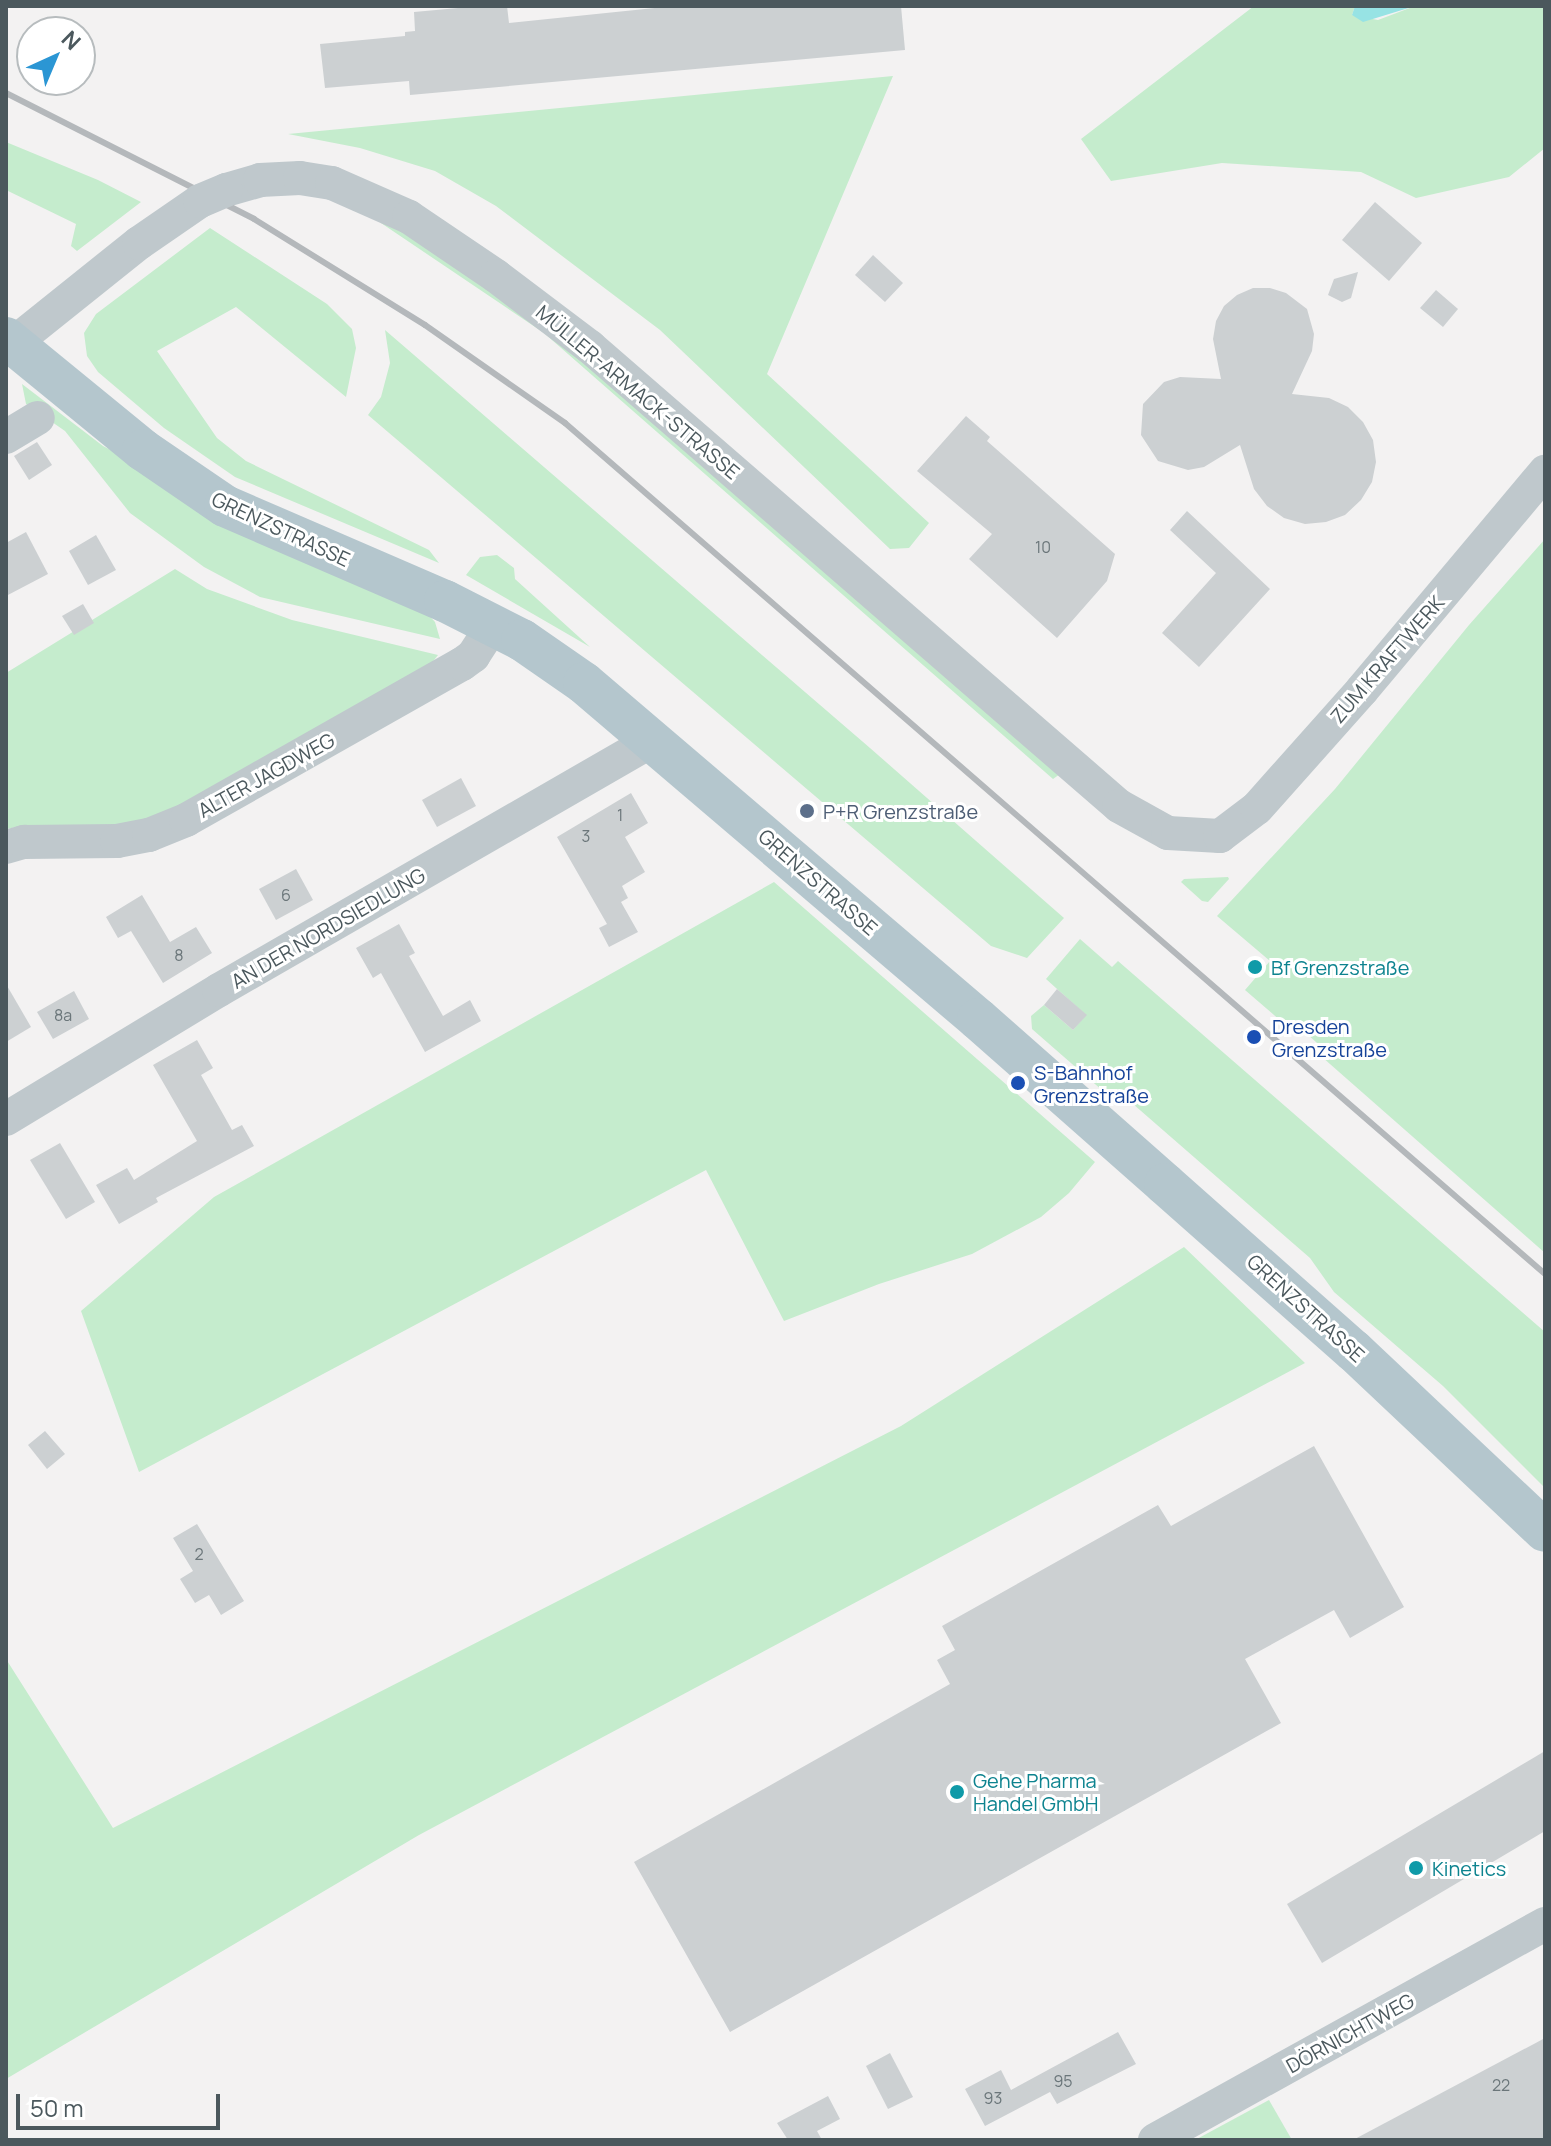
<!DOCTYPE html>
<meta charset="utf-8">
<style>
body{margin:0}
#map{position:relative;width:1551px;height:2146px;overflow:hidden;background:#f3f2f2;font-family:Manrope,sans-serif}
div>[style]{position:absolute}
.green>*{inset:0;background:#c5eccd}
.water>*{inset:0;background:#97e3e4}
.building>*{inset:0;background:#ccd0d2}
.minor>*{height:34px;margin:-17px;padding:0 17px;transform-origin:17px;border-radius:17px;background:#bfc8cc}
.major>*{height:42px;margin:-21px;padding:0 21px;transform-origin:21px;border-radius:21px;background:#b4c6cd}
.rail>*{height:6px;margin:-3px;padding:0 3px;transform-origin:3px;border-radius:3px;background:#b4b8bb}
.minor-bridge>*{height:34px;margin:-17px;padding:0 17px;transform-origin:17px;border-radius:17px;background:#bfc8cc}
.dots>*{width:22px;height:22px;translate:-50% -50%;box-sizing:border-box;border:4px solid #fff;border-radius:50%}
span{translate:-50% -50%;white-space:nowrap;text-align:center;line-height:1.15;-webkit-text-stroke:6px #fff;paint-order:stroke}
.number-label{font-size:16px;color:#6b767a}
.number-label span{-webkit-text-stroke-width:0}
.street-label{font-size:20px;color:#4b585d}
.service-label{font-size:20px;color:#4e5e75}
.left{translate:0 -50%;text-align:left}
.culture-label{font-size:20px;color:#0d838f}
.transit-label{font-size:20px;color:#164399}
.frame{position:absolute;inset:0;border:8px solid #4b585d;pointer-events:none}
.north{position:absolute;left:16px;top:16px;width:80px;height:80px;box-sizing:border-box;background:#fff;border:2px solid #b7bcbe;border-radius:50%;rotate:44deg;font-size:22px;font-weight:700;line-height:32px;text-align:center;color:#4b585d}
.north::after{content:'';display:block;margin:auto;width:28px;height:36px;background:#2b96d4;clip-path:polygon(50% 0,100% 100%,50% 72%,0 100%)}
.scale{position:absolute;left:16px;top:2094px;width:204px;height:36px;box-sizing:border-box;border:4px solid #4b585d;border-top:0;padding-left:10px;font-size:24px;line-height:28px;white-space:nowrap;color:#4b585d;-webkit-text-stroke:6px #fff;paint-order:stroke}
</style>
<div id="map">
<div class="green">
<div style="clip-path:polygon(1254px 6px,1355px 6px,1352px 15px,1378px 20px,1415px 6px,1545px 6px,1545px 148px,1509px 177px,1416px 198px,1361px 172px,1222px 163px,1111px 181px,1081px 139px)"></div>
<div style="clip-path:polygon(893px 76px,767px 374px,929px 523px,909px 548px,890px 549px,660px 330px,496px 206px,435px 171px,360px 148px,288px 134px)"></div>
<div style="clip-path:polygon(6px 142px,98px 180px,141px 202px,77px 251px,71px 246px,76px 224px,6px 190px)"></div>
<div style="clip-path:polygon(378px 214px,548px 325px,1060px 774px,1053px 779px,544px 333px,381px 223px)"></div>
<div style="clip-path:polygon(210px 228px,327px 304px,352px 329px,356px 348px,346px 397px,236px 307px,157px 351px,217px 438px,246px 461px,429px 550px,439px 563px,235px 477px,164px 428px,98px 372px,87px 356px,84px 333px,96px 314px)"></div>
<div style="clip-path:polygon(385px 330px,870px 748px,1064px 918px,1027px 958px,991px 946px,368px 415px,381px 397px,390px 363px)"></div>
<div style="clip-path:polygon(22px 384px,103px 446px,426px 612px,435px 622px,440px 639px,260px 597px,204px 567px,130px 513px,65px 431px,26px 404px)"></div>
<div style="clip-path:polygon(1545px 539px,1545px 1253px,1322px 1057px,1326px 1051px,1307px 1034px,1294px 1023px,1289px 1028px,1245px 990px,1270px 961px,1217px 916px,1335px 789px,1469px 625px)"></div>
<div style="clip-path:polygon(497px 555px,514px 568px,515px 579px,590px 647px,466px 575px,480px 557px)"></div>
<div style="clip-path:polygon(175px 569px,207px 589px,292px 620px,438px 655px,424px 673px,175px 811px,127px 827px,28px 825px,6px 829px,6px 673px)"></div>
<div style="clip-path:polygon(1184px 879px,1228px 877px,1229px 879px,1208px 902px,1202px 901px,1181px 882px)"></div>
<div style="clip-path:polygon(774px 882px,1095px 1162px,1069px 1193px,1041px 1217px,972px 1254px,879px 1284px,784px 1321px,706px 1170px,139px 1472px,81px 1311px,214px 1197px)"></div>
<div style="clip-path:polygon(1080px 939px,1112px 967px,1118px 961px,1545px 1332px,1545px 1488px,1443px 1386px,1334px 1292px,1310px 1258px,1133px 1104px,1111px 1098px,1032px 1029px,1031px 1016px,1044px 1005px,1073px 1030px,1086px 1015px,1046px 979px)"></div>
<div style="clip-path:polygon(1184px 1247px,1305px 1363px,419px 1835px,6px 2079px,6px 1659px,113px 1828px,901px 1426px)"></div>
<div style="clip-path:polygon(1269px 2100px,1292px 2140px,1195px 2140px)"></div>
</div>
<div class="water">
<div style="clip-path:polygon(1355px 6px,1415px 6px,1363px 22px,1352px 15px)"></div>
</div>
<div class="building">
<div style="clip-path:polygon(480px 6px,507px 6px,509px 23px,674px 6px,901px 6px,905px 50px,410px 95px,409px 81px,325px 88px,320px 44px,405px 36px,405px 32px,415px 31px,414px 12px)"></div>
<div style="clip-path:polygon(1375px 202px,1422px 243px,1389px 281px,1342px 240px)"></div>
<div style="clip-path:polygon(873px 255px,903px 283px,885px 302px,855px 275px)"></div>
<div style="clip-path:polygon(1358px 272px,1351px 298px,1342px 302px,1328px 295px,1334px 279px)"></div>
<div style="clip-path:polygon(1253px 288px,1270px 288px,1286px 293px,1307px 309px,1314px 334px,1312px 351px,1292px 394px,1329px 398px,1348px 407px,1363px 422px,1373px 440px,1376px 462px,1372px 482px,1361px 500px,1345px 515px,1326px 522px,1305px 524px,1284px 518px,1267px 506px,1254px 489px,1240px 445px,1204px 467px,1188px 470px,1158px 461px,1141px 435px,1143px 404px,1164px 382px,1180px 377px,1221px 379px,1213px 339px,1216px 321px,1224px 306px,1237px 295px)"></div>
<div style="clip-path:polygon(1436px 290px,1458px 309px,1443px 327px,1420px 308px)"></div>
<div style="clip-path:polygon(966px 416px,990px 437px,987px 441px,1115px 554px,1107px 581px,1057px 638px,969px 559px,992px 534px,917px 471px)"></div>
<div style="clip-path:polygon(37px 442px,52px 465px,29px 480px,14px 456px)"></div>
<div style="clip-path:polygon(1187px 511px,1270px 589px,1199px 667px,1162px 633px,1216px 573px,1170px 530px)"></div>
<div style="clip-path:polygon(26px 532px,48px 574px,6px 596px,6px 543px)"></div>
<div style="clip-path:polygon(96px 535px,116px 570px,88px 585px,69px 551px)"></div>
<div style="clip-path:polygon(83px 604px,94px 623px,74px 635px,62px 616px)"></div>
<div style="clip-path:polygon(461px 778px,476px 806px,437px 827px,422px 800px)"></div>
<div style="clip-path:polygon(631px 793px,648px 823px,625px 837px,645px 872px,622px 886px,628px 898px,621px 902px,638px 932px,609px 947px,599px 928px,607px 924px,557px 837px)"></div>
<div style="clip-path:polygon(296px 869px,313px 900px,276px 920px,259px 889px)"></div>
<div style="clip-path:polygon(142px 895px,170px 942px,196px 927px,212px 953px,163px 983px,131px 931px,118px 938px,106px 917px)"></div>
<div style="clip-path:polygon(399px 924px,415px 953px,409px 956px,443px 1016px,470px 1000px,481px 1021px,425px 1052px,381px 973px,373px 978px,356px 948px)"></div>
<div style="clip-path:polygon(6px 984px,31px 1027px,6px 1042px)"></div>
<div style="clip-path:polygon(1057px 989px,1087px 1015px,1073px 1030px,1044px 1005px)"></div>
<div style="clip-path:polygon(74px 991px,89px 1019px,53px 1039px,37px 1012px)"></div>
<div style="clip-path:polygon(197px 1040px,213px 1068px,201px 1075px,232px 1130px,242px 1125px,254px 1146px,156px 1198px,158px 1202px,119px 1224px,96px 1185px,127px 1168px,134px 1180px,197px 1141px,153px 1065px)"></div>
<div style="clip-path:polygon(60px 1143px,95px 1202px,66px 1219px,30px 1160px)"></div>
<div style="clip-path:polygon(45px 1431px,65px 1454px,47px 1469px,28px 1445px)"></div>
<div style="clip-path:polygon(1314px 1446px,1404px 1607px,1350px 1638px,1334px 1610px,1245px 1659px,1281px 1723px,730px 2032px,634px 1862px,950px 1684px,937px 1660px,955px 1650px,942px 1626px,1158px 1505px,1171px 1526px)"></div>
<div style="clip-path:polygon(197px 1524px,244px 1601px,221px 1615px,209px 1595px,195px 1603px,180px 1579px,193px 1571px,173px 1538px)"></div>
<div style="clip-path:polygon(1545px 1751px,1545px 1831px,1322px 1963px,1287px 1904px)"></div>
<div style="clip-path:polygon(1118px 2032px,1136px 2064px,1057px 2104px,1050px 2092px,985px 2126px,965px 2089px,1001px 2070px,1011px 2090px)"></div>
<div style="clip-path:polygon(1545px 2038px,1545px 2140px,1353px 2140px)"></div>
<div style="clip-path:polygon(890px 2053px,913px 2097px,888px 2109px,866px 2066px)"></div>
<div style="clip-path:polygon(828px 2096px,840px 2119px,817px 2131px,822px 2140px,788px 2140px,777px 2123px)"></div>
</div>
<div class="minor">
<div style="left:226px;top:190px;width:35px;rotate:-16deg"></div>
<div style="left:260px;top:180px;width:40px;rotate:-2.9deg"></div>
<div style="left:300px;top:178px;width:32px;rotate:9deg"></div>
<div style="left:332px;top:183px;width:84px;rotate:23.8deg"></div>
<div style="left:409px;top:217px;width:105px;rotate:34.1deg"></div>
<div style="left:496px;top:276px;width:118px;rotate:37.1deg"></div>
<div style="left:590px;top:347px;width:700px;rotate:40.95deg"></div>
<div style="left:1119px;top:806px;width:56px;rotate:28.9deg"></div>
<div style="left:1168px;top:833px;width:52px;rotate:3.3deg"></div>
<div style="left:1220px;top:836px;width:46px;rotate:-37.1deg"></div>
<div style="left:1257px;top:808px;width:158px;rotate:-48.3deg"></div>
<div style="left:1362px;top:690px;width:285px;rotate:-50deg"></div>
<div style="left:14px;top:343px;width:160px;rotate:-38.7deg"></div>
<div style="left:6px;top:437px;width:37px;rotate:-31deg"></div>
<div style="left:6px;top:847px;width:19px;rotate:-16deg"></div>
<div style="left:24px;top:842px;width:93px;rotate:-0.6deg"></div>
<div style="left:117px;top:841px;width:33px;rotate:-11deg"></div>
<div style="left:149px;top:835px;width:40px;rotate:-22deg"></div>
<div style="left:186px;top:820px;width:317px;rotate:-29.5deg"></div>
<div style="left:462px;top:664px;width:14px;rotate:-36deg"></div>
<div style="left:473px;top:656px;width:37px;rotate:-57deg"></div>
<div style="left:6px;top:1119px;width:249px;rotate:-31.2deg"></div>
<div style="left:219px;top:990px;width:501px;rotate:-29.94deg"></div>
<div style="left:1155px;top:2140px;width:446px;rotate:-29deg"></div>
</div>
<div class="major">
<div style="left:6px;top:338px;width:177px;rotate:39.3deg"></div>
<div style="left:143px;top:450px;width:99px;rotate:34.3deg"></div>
<div style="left:225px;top:506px;width:240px;rotate:23.4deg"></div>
<div style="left:445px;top:601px;width:86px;rotate:26.9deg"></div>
<div style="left:522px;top:640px;width:75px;rotate:34.7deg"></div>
<div style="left:584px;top:683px;width:518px;rotate:40.46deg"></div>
<div style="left:978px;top:1019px;width:249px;rotate:41.4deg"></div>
<div style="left:1165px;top:1184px;width:252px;rotate:41.5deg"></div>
<div style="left:1354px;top:1351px;width:262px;rotate:43.3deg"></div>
</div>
<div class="rail">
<div style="left:6px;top:93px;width:278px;rotate:26.9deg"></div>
<div style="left:254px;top:219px;width:201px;rotate:31.8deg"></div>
<div style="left:425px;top:325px;width:171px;rotate:35deg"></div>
<div style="left:565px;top:423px;width:1298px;rotate:40.97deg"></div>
</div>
<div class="minor-bridge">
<div style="left:139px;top:243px;width:74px;rotate:-34.5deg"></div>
<div style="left:200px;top:201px;width:28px;rotate:-23deg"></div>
</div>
<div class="dots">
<div style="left:807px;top:811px;background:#5c6f8a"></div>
<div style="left:1255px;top:967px;background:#0f9aa8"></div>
<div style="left:1254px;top:1037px;background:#1a4fb4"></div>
<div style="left:1018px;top:1083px;background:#1a4fb4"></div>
<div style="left:957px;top:1792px;background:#0f9aa8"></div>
<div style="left:1416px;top:1868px;background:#0f9aa8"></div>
</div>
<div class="number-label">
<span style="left:1043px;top:547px">10</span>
<span style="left:620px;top:815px">1</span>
<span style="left:586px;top:836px">3</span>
<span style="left:286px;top:895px">6</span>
<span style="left:179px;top:955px">8</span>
<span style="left:63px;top:1015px">8a</span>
<span style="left:199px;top:1554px">2</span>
<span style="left:1063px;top:2081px">95</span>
<span style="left:1501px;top:2085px">22</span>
<span style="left:993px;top:2098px">93</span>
</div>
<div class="street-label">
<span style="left:638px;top:392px;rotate:40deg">MÜLLER-ARMACK-STRASSE</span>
<span style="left:281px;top:529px;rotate:25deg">GRENZSTRASSE</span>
<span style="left:1387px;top:659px;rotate:-49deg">ZUM KRAFTWERK</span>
<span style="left:266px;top:775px;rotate:-29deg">ALTER JAGDWEG</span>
<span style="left:818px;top:882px;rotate:41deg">GRENZSTRASSE</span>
<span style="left:328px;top:928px;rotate:-30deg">AN DER NORDSIEDLUNG</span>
<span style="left:1306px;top:1308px;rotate:42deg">GRENZSTRASSE</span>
<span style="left:1350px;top:2033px;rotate:-29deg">DÖRNICHTWEG</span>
</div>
<div class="service-label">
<span class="left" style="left:823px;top:811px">P+R Grenzstraße</span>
</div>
<div class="culture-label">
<span class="left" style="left:1271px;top:967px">Bf Grenzstraße</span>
<span class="left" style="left:973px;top:1792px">Gehe Pharma<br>Handel GmbH</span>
<span class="left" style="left:1432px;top:1868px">Kinetics</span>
</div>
<div class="transit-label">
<span class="left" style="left:1272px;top:1038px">Dresden<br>Grenzstraße</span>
<span class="left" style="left:1034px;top:1084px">S-Bahnhof<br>Grenzstraße</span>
</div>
<div class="frame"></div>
<div class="north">N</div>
<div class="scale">50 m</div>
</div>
